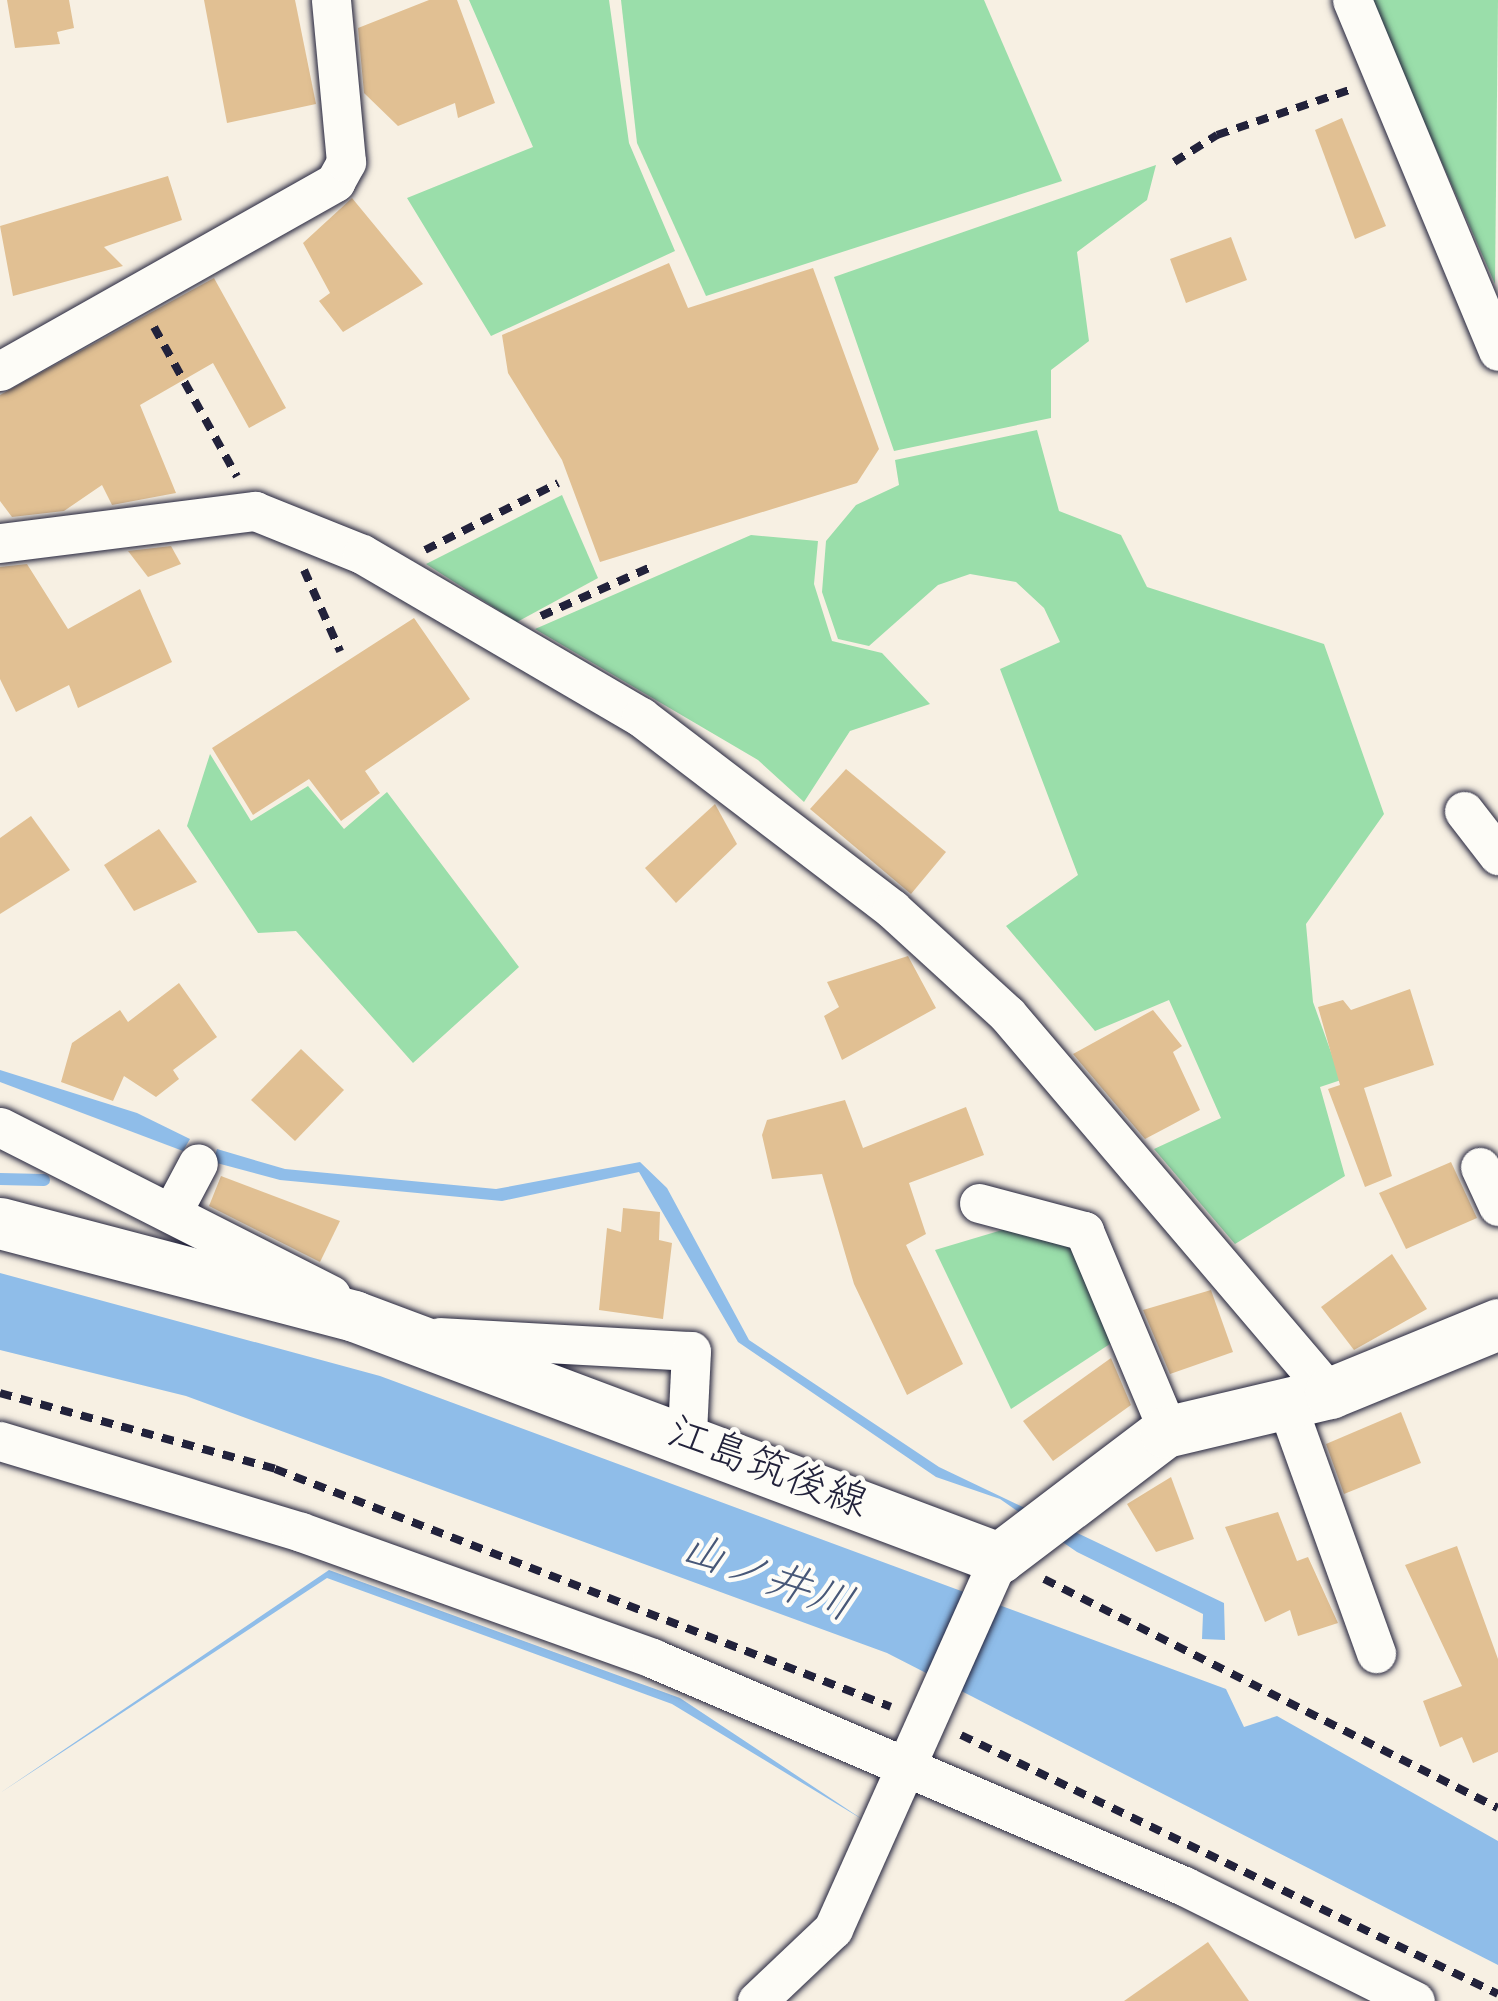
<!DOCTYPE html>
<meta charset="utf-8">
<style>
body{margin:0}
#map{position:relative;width:1498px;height:2001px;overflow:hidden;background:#f7f0e3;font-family:Pangolin,"Klee One",sans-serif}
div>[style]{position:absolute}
.green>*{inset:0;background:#9adeaa}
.water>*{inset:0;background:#8fbde9}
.stream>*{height:12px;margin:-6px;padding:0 6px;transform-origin:6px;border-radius:6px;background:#8fbde9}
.building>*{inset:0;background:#e1c093}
.path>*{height:8px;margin-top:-4px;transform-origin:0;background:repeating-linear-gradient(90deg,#22223b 0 12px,transparent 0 21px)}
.roads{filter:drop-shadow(0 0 3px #22223b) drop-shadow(0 0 3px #22223b)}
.minor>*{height:39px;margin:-19.5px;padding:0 19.5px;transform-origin:19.5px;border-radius:19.5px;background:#fdfcf7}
.major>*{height:51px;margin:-25.5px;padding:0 25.5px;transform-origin:25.5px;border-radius:25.5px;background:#fdfcf7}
span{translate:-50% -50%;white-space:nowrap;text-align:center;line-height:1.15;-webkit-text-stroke:9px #fdfcf7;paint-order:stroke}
.street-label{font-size:42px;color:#22223b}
.water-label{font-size:45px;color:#485878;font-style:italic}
</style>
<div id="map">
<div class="green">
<div style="clip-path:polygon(469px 0,609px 0,629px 143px,675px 251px,491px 336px,407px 198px,533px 147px)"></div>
<div style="clip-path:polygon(621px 0,984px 0,1062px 181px,706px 296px,637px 143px)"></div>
<div style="clip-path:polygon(1371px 0,1498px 0,1495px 284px)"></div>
<div style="clip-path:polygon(1156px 165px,1147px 200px,1077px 252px,1089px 341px,1051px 370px,1051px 418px,894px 451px,834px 277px)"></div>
<div style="clip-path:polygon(1037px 430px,1059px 511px,1121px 535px,1147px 587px,1324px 644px,1384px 814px,1306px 924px,1313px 1002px,1341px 1080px,1320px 1087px,1345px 1176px,1235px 1244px,1154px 1149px,1221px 1118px,1169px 1000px,1095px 1031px,1006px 926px,1078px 875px,1000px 669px,1060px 642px,1044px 608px,1016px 582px,970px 574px,938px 585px,869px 646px,838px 639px,822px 592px,826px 541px,856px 505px,899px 485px,895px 460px)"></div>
<div style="clip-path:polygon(562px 495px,598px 578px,517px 622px,426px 564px)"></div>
<div style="clip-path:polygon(751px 535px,818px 541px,814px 584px,832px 641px,882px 653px,930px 704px,850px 731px,804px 802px,758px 760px,535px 629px)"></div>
<div style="clip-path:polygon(210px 754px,251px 821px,308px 786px,344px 829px,387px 792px,519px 967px,413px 1063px,296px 931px,258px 933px,187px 826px)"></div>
<div style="clip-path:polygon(1019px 1225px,1070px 1237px,1122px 1336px,1011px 1409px,935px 1250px)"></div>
</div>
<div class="water">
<div style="clip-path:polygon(0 1070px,137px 1113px,190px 1139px,183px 1151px,0 1082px)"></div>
<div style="clip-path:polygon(217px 1149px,285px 1169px,496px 1189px,640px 1162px,667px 1188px,749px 1340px,939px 1467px,1224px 1603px,1225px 1640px,1202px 1639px,1203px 1614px,1077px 1552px,1000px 1499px,936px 1477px,738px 1342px,639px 1172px,502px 1201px,280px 1180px,213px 1162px)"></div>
<div style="clip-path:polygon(0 1273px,380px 1376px,1226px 1689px,1244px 1727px,1277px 1716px,1498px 1841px,1498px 1965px,887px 1653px,186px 1396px,0 1350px)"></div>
<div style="clip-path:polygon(329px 1570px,680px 1698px,865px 1821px,672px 1704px,327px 1578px,0 1793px)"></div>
</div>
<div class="stream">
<div style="left:0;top:1179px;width:44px;rotate:1.3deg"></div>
</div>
<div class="building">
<div style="clip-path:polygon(7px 0,69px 0,74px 28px,57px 32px,60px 44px,15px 48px)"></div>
<div style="clip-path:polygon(204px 0,295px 0,316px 104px,227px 123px)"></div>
<div style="clip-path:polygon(429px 0,457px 0,495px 103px,458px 118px,455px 103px,398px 126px,364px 93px,358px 28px)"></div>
<div style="clip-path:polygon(1342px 118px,1386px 226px,1355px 239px,1315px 130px)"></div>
<div style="clip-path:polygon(168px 176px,182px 220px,104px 247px,123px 266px,13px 296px,0 226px)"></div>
<div style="clip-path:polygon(352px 198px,423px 284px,343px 332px,319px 301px,330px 293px,303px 243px)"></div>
<div style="clip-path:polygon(1231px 237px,1247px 280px,1186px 303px,1170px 259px)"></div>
<div style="clip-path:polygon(669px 263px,688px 308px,813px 268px,879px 449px,857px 483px,600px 562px,562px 460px,508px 373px,502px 335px)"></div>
<div style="clip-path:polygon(214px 278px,286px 408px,249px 428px,213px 363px,140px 405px,176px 493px,112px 505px,102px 485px,64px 511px,12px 517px,0 501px,0 395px)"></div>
<div style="clip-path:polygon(171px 546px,181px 564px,148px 577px,128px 551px)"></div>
<div style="clip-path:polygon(27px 564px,68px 629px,140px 589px,172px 662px,78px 708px,69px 685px,16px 712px,0 679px,0 567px)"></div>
<div style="clip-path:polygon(414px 618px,470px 699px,365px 771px,380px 793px,341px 821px,309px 779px,253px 815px,212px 748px)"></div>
<div style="clip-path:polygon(846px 769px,946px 852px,911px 894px,810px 809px)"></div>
<div style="clip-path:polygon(715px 804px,737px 844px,676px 903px,645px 868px)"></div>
<div style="clip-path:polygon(31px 816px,70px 870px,0 914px,0 838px)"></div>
<div style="clip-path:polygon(159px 829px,197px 882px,134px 911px,104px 865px)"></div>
<div style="clip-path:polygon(908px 956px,936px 1008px,842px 1060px,824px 1016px,839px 1007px,827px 982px)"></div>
<div style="clip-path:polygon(179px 983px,217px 1037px,173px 1070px,179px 1079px,156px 1097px,124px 1076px,113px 1101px,61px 1082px,72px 1043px,120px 1010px,128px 1022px)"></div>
<div style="clip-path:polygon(1410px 989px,1434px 1065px,1364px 1088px,1392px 1176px,1365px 1187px,1328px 1089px,1340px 1085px,1318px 1007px,1343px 1000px,1351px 1010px)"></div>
<div style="clip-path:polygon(1153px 1010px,1182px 1046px,1173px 1052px,1200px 1110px,1145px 1139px,1073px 1054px)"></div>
<div style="clip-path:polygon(301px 1049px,344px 1090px,295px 1141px,251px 1100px)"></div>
<div style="clip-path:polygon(845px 1100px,863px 1148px,966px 1107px,984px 1155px,909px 1183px,926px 1234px,906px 1245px,963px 1364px,907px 1395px,854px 1284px,822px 1174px,772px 1179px,762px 1135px,767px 1120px)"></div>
<div style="clip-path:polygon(1451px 1162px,1477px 1218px,1406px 1249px,1379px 1193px)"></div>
<div style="clip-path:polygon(221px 1176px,340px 1221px,320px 1262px,209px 1206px)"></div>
<div style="clip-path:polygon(623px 1208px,660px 1212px,659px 1240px,672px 1243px,663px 1319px,599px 1310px,607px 1228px,621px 1232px)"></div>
<div style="clip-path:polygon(1392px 1254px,1427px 1309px,1354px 1350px,1321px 1307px)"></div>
<div style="clip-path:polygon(1211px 1290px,1233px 1352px,1170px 1374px,1143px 1310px)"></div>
<div style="clip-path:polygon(1111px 1358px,1131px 1405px,1053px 1461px,1023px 1421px)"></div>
<div style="clip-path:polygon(1401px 1412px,1421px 1463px,1344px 1494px,1326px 1444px)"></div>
<div style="clip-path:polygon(1171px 1477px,1194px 1539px,1156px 1552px,1127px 1504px)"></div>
<div style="clip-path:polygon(1278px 1512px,1297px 1561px,1308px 1557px,1338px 1623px,1298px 1636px,1290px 1610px,1265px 1622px,1225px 1527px)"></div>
<div style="clip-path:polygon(1457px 1546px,1498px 1659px,1498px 1752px,1473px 1763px,1462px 1737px,1440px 1747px,1423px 1701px,1462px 1686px,1405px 1565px)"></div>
<div style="clip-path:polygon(1208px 1942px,1249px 2001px,1124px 2001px)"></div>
</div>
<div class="path">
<div style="left:1174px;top:162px;width:51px;rotate:-32.1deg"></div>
<div style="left:1217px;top:135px;width:139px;rotate:-18.8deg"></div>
<div style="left:154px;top:327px;width:171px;rotate:61deg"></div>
<div style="left:425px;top:550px;width:149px;rotate:-26.7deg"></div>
<div style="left:304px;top:570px;width:89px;rotate:66deg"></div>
<div style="left:541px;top:616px;width:118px;rotate:-24deg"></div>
<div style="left:0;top:1393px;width:285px;rotate:15.4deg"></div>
<div style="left:275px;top:1469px;width:660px;rotate:21.12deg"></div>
<div style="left:1044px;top:1579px;width:508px;rotate:26.77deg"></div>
<div style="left:961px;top:1735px;width:596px;rotate:25.75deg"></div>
</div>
<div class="roads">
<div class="minor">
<div style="left:1352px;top:0;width:380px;rotate:67.4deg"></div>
<div style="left:0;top:371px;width:385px;rotate:-29.4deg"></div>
<div style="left:335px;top:182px;width:23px;rotate:-61deg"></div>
<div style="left:346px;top:162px;width:163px;rotate:-95.3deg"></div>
<div style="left:0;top:543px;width:257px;rotate:-7.2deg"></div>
<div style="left:255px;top:511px;width:115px;rotate:21.9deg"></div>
<div style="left:362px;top:554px;width:323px;rotate:30.3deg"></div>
<div style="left:641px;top:717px;width:316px;rotate:37.4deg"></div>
<div style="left:892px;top:909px;width:156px;rotate:42.4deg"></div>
<div style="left:1007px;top:1014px;width:498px;rotate:49.6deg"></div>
<div style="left:1464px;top:811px;width:56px;rotate:52.3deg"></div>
<div style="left:0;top:1127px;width:371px;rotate:26.9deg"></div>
<div style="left:1480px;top:1167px;width:43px;rotate:65.2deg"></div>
<div style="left:979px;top:1203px;width:109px;rotate:14.9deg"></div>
<div style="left:1084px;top:1231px;width:217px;rotate:67.2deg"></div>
<div style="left:172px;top:1212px;width:55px;rotate:-62deg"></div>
<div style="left:440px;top:1337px;width:251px;rotate:3.2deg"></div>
<div style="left:691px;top:1351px;width:82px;rotate:92.8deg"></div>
<div style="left:1286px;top:1403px;width:266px;rotate:70.2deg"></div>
<div style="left:0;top:1441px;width:314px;rotate:16.8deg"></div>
<div style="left:301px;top:1532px;width:373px;rotate:19.7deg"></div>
<div style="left:652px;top:1658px;width:579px;rotate:23.2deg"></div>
<div style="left:1184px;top:1886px;width:258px;rotate:26.5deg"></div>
<div style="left:757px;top:2001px;width:105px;rotate:-43.5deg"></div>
<div style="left:833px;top:1929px;width:406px;rotate:-65.9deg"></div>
</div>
<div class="major">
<div style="left:0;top:1223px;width:366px;rotate:14.7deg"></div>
<div style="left:354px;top:1316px;width:689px;rotate:20.57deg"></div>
<div style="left:999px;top:1558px;width:208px;rotate:-37.2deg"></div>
<div style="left:1165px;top:1432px;width:170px;rotate:-13.3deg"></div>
<div style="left:1330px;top:1393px;width:182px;rotate:-22.3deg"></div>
</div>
</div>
<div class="street-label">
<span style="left:768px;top:1467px;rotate:21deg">江島筑後線</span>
</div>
<div class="water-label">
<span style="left:767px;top:1577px;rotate:20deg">山ノ井川</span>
</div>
</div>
